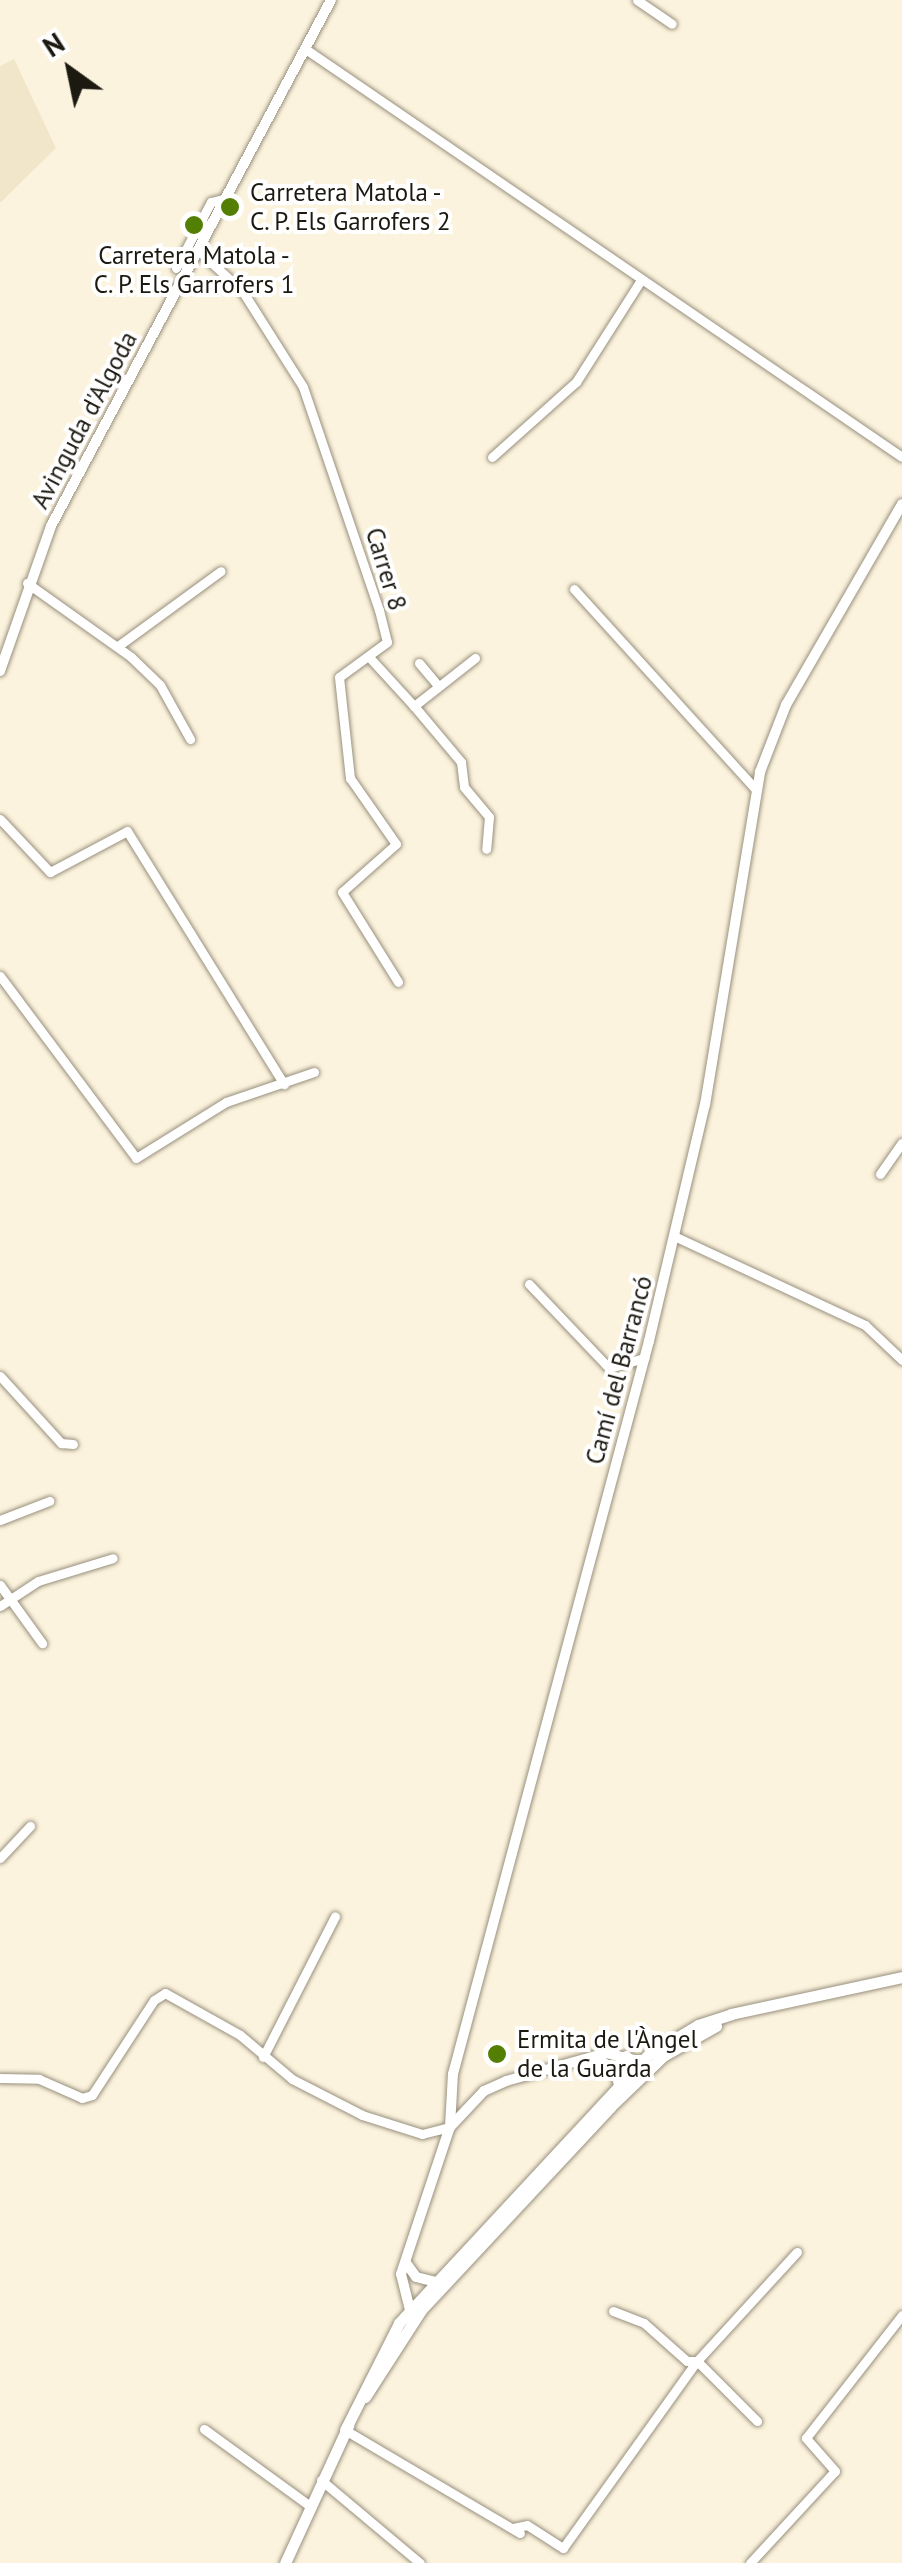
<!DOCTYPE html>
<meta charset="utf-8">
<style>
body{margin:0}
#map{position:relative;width:902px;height:2563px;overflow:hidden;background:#fcf3de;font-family:"PT Sans",sans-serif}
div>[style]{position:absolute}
.built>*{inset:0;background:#f2e6ca}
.roads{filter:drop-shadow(0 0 2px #98907d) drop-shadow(0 0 2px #98907d)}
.minor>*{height:9px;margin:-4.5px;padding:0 4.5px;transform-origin:4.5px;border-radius:4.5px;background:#fff}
.tertiary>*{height:10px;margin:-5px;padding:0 5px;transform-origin:5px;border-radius:5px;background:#fff}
.secondary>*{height:11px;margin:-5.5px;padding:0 5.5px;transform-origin:5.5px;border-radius:5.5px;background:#fff}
.dots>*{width:28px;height:28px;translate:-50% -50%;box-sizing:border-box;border:5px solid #fff;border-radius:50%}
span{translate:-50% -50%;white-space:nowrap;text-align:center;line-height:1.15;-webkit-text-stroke:8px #fff;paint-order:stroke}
.poi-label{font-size:25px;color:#1c1911}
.left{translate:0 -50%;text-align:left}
.street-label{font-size:25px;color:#1c1911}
.north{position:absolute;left:20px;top:20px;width:100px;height:100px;-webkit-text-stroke:8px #fff;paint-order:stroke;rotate:327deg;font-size:28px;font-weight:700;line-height:40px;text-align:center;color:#1c1911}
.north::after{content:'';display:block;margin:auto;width:35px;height:45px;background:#1c1911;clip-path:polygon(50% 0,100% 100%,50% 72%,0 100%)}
</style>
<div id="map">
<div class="built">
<div style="clip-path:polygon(14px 59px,56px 148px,0 203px,0 66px)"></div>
</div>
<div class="roads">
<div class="minor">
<div style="left:637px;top:0;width:42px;rotate:34.4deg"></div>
<div style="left:304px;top:48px;width:724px;rotate:34.37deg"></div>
<div style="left:197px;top:249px;width:63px;rotate:43.1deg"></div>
<div style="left:243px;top:292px;width:112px;rotate:57.7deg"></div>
<div style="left:303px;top:387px;width:236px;rotate:71.2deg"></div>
<div style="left:379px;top:610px;width:33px;rotate:76deg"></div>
<div style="left:387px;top:642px;width:59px;rotate:143.9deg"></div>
<div style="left:339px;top:677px;width:102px;rotate:83.8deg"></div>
<div style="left:350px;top:778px;width:80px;rotate:55.1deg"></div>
<div style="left:396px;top:844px;width:72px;rotate:138.4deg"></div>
<div style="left:342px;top:892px;width:106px;rotate:58.1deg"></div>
<div style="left:176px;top:268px;width:75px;rotate:-62.1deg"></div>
<div style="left:211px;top:202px;width:12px;rotate:-14deg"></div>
<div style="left:492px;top:457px;width:113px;rotate:-41.8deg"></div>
<div style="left:576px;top:382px;width:121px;rotate:-57.5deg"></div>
<div style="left:27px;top:583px;width:128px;rotate:35.4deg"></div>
<div style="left:131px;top:657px;width:40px;rotate:44deg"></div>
<div style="left:160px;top:685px;width:62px;rotate:60.9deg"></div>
<div style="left:574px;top:589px;width:271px;rotate:47.8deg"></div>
<div style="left:118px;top:646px;width:127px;rotate:-36.1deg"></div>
<div style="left:370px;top:658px;width:65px;rotate:47.5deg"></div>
<div style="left:475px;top:658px;width:78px;rotate:141.8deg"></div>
<div style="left:414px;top:706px;width:73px;rotate:50deg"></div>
<div style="left:461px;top:762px;width:25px;rotate:83deg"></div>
<div style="left:464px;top:787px;width:39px;rotate:50deg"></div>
<div style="left:489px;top:817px;width:32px;rotate:95deg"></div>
<div style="left:419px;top:663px;width:26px;rotate:50deg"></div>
<div style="left:0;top:819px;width:73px;rotate:46.7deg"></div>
<div style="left:50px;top:872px;width:87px;rotate:-28deg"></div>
<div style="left:127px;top:831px;width:298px;rotate:58.2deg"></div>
<div style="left:0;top:976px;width:227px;rotate:53.2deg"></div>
<div style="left:136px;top:1158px;width:106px;rotate:-31.9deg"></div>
<div style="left:226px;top:1102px;width:93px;rotate:-18.8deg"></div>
<div style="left:880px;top:1174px;width:38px;rotate:-55deg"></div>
<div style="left:674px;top:1236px;width:211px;rotate:25deg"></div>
<div style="left:865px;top:1325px;width:51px;rotate:43.4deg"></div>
<div style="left:529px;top:1284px;width:116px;rotate:46.4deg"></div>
<div style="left:609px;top:1368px;width:37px;rotate:-16deg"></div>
<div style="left:0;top:1376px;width:91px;rotate:47.7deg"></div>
<div style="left:61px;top:1443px;width:12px;rotate:5deg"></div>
<div style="left:0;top:1520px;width:53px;rotate:-21.2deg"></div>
<div style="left:0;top:1585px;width:72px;rotate:54.1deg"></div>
<div style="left:0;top:1606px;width:45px;rotate:-33.3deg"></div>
<div style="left:38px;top:1581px;width:78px;rotate:-17deg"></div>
<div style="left:0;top:1858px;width:44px;rotate:-46.8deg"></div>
<div style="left:263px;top:2057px;width:158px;rotate:-62.9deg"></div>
<div style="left:0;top:2078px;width:39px;rotate:1deg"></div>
<div style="left:39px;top:2079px;width:47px;rotate:23.8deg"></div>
<div style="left:82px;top:2098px;width:10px;rotate:-17deg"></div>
<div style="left:92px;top:2095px;width:113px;rotate:-56.9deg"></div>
<div style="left:154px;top:2000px;width:13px;rotate:-32deg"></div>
<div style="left:165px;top:1993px;width:86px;rotate:29.2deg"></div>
<div style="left:240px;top:2035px;width:68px;rotate:40.2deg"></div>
<div style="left:292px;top:2079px;width:79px;rotate:27.2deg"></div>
<div style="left:362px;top:2115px;width:63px;rotate:17.6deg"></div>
<div style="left:422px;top:2134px;width:29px;rotate:-14deg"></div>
<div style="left:613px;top:2311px;width:33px;rotate:21deg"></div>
<div style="left:644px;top:2323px;width:57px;rotate:41.5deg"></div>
<div style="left:687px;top:2361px;width:10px"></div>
<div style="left:697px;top:2361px;width:148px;rotate:-47.5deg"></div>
<div style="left:204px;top:2429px;width:131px;rotate:36deg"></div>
<div style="left:345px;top:2430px;width:203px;rotate:30.5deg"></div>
<div style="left:321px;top:2480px;width:129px;rotate:40deg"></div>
<div style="left:513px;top:2528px;width:14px;rotate:-12deg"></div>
<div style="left:527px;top:2525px;width:43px;rotate:32.6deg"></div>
<div style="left:563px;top:2548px;width:230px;rotate:-54.4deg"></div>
<div style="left:697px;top:2361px;width:85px;rotate:45deg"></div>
<div style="left:750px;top:2563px;width:125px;rotate:-47.3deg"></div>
<div style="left:835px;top:2471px;width:44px;rotate:-131.3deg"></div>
<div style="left:806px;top:2438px;width:156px;rotate:-52deg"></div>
</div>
<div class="tertiary">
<div style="left:0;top:671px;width:154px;rotate:-70.6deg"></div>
<div style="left:51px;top:526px;width:596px;rotate:-61.97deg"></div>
<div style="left:595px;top:2057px;width:24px;rotate:33deg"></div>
<div style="left:615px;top:2070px;width:16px;rotate:75deg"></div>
<div style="left:451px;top:2126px;width:48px;rotate:-46.7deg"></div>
<div style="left:484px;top:2091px;width:24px;rotate:-24deg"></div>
<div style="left:506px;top:2081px;width:104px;rotate:-15.6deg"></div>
<div style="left:606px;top:2053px;width:36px;rotate:14deg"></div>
<div style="left:406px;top:2263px;width:17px;rotate:54deg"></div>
<div style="left:416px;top:2277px;width:21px;rotate:14deg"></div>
<div style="left:410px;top:2310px;width:37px;rotate:-104deg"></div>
<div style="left:401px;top:2274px;width:155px;rotate:-71.6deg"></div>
<div style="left:450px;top:2127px;width:53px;rotate:-86.8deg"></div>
<div style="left:453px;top:2074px;width:759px;rotate:-75.03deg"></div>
<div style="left:649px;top:1341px;width:243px;rotate:-76.7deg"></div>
<div style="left:705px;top:1105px;width:338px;rotate:-80.6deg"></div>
<div style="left:760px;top:772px;width:72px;rotate:-68.8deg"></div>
<div style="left:786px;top:705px;width:232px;rotate:-60deg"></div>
</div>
<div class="secondary">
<div style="left:626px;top:2056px;width:23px;rotate:83deg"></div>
<div style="left:365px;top:2397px;width:103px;rotate:-57.2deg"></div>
<div style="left:421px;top:2310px;width:277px;rotate:-47deg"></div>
<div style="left:610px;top:2107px;width:74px;rotate:-43.9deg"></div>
<div style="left:663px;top:2056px;width:61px;rotate:-29.5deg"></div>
<div style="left:345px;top:2430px;width:120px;rotate:-63.2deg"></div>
<div style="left:399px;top:2323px;width:366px;rotate:-47.1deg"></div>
<div style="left:648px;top:2055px;width:58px;rotate:-31deg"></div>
<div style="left:698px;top:2025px;width:35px;rotate:-18deg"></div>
<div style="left:731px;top:2014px;width:175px;rotate:-12.2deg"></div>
<div style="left:285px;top:2563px;width:151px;rotate:-65.3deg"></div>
</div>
</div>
<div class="dots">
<div style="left:230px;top:207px;background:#547f05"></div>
<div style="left:194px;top:225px;background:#547f05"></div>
<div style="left:497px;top:2054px;background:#547f05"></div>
</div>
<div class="poi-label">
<span class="left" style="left:250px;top:207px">Carretera Matola -<br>C. P. Els Garrofers 2</span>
<span style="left:194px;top:270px">Carretera Matola -<br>C. P. Els Garrofers 1</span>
<span class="left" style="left:517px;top:2054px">Ermita de l'Àngel<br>de la Guarda</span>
</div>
<div class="street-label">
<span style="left:84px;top:420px;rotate:-62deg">Avinguda d'Algoda</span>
<span style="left:386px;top:569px;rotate:73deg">Carrer 8</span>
<span style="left:619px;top:1370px;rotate:-75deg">Camí del Barrancó</span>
</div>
<div class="north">N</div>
</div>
